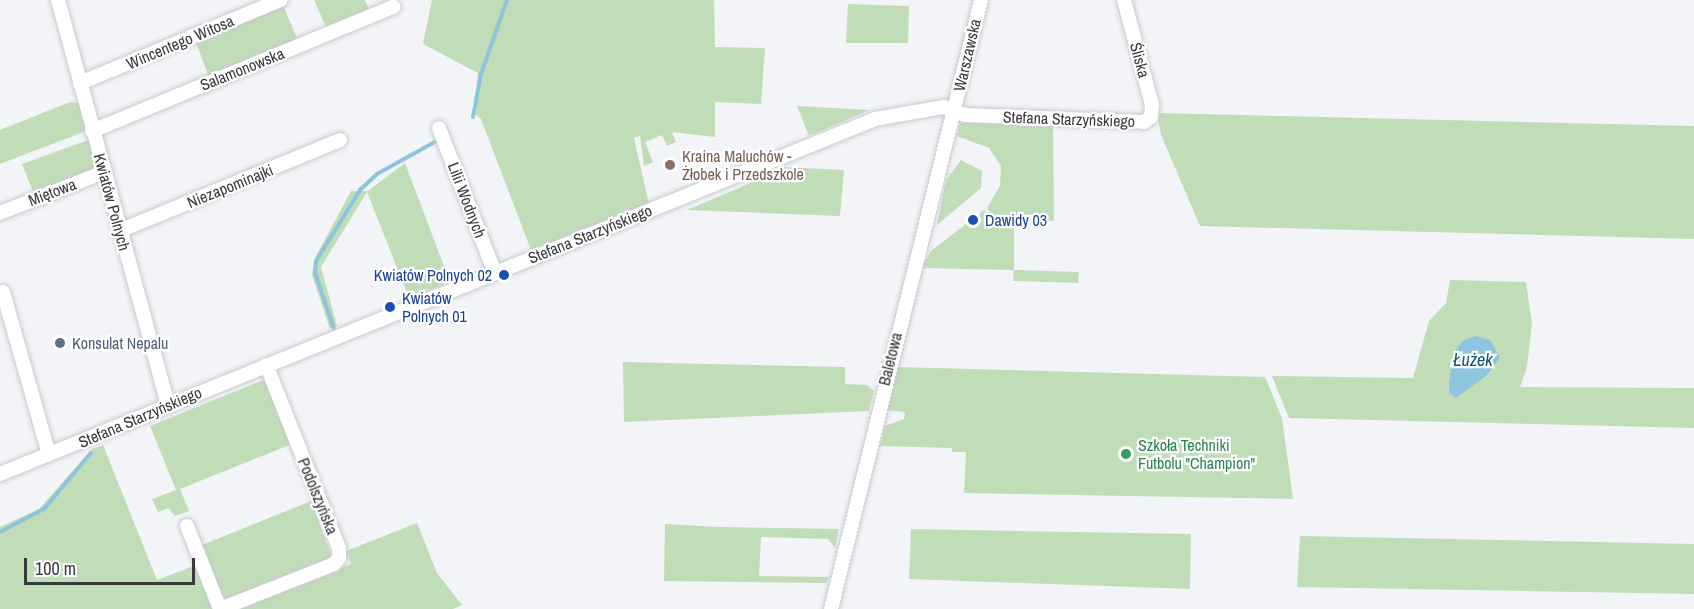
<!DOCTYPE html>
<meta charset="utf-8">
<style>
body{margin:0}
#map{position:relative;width:1694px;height:609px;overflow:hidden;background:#f2f4f8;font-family:"Archivo Narrow",sans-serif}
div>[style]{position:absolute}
.green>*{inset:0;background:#c0ddb8}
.water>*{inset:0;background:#8cc5dd}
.stream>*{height:4px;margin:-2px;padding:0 2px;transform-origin:2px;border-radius:2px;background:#8cc5dd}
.roads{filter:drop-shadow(0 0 2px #c8cacd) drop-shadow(0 0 2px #c8cacd)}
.minor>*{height:14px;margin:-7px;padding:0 7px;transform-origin:7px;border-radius:7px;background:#fff}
.dots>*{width:16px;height:16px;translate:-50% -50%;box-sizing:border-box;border:3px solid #fff;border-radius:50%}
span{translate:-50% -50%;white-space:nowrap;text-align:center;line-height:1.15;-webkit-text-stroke:4.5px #fff;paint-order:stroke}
.street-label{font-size:16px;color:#38393b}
.education-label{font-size:16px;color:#785e54}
.left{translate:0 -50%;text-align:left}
.transit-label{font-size:16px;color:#164399}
.right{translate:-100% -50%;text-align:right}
.service-label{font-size:16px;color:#4e5e75}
.leisure-label{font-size:16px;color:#27864d}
.water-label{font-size:18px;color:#0a5770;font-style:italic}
.scale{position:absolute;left:24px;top:558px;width:171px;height:27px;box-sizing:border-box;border:3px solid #38393b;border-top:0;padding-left:8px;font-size:18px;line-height:21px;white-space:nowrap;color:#38393b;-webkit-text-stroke:4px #fff;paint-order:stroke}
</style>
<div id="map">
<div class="green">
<div style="clip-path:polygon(314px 0,365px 0,370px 12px,327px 29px)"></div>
<div style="clip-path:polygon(432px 0,714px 0,715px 47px,765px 48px,761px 104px,715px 102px,715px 137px,672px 132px,676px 142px,667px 146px,662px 135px,645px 142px,653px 162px,644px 166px,640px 136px,634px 138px,649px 204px,531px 250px,481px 119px,474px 113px,478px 73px,423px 44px)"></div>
<div style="clip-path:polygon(848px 4px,909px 6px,908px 43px,846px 43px)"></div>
<div style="clip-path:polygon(283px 5px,298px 41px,209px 77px,195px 40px)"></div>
<div style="clip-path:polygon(70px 102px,81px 104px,86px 131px,0 164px,0 130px)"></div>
<div style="clip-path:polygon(797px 106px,870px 110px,809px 136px)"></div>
<div style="clip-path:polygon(1157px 113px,1694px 126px,1694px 239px,1200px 226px,1161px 135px)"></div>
<div style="clip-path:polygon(967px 121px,1053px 123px,1054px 221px,1014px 219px,1014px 270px,1079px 272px,1078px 283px,1013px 281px,1014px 270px,921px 268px,931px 251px,966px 224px,969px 226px,983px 210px,992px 214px,987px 208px,1000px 186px,1001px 166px,989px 148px,957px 136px,960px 124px)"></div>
<div style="clip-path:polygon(91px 139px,99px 171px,34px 194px,22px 164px)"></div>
<div style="clip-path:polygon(961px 160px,982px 171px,981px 188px,937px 225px,946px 180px)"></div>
<div style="clip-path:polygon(405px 163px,450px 282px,409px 298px,367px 192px,321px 267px,337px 326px,330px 329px,312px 275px,315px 258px,351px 191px,368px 191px)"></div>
<div style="clip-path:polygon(780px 167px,844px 170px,840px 216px,687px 210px,781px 170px)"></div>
<div style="clip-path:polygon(1450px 280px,1526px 282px,1532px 323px,1527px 367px,1520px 387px,1694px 388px,1694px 428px,1289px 418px,1272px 376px,1413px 378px,1429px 321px,1446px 303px)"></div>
<div style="clip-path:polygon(623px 362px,845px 367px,845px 384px,867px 385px,874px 391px,869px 411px,624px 422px)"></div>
<div style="clip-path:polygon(897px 367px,1265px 377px,1282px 418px,1293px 499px,964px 493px,966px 452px,952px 452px,952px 448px,880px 446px,885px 426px,904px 419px,905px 412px,885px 410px)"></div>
<div style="clip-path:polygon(266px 379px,292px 444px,180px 489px,189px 511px,175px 516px,168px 508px,158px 512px,152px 499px,176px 490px,150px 426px)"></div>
<div style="clip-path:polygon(103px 445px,157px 580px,196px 565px,213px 609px,0 609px,0 527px,39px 509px,92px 449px)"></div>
<div style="clip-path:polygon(311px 501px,332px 557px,227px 600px,222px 597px,202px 545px)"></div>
<div style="clip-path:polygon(417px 523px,437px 573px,462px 605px,453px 609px,240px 609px,351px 564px,346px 551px)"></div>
<div style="clip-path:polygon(665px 524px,719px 527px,839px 529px,835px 548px,828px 539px,761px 537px,759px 576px,829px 577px,827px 583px,664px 581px)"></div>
<div style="clip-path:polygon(911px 529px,1191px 534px,1190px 589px,909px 579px)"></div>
<div style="clip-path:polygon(1300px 536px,1694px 544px,1694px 594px,1297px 587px)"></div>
</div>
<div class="water">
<div style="clip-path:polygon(1475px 336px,1490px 340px,1500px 358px,1487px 375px,1456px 398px,1449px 393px,1449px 382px,1454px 352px,1464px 340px)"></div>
</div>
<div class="stream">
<div style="left:473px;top:117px;width:44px;rotate:-79.5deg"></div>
<div style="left:481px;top:74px;width:78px;rotate:-70.6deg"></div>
<div style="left:334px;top:329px;width:59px;rotate:-108.7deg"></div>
<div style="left:315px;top:273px;width:12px;rotate:-85deg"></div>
<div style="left:316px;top:261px;width:84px;rotate:-58.2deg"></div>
<div style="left:360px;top:190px;width:23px;rotate:-43deg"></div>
<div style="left:377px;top:174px;width:66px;rotate:-28.9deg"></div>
<div style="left:0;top:532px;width:50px;rotate:-27.6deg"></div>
<div style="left:44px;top:509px;width:73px;rotate:-50deg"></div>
</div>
<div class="roads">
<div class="minor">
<div style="left:58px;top:0;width:419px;rotate:74.8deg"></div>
<div style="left:80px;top:83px;width:217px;rotate:-22.5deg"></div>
<div style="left:439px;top:128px;width:155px;rotate:68.9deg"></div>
<div style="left:92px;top:131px;width:326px;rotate:-22.4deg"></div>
<div style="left:0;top:213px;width:112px;rotate:-21.5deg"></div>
<div style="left:119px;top:231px;width:239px;rotate:-22.4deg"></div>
<div style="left:3px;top:292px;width:169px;rotate:74.2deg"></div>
<div style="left:0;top:474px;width:944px;rotate:-22.08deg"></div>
<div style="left:875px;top:119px;width:70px;rotate:-9.9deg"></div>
<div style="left:944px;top:107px;width:22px;rotate:21deg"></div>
<div style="left:965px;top:115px;width:179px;rotate:2.2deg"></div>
<div style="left:1144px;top:122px;width:9px;rotate:-36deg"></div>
<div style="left:1151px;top:117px;width:12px;rotate:-85deg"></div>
<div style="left:1152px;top:105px;width:109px;rotate:-104.9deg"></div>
<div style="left:187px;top:526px;width:89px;rotate:68.3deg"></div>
<div style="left:220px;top:609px;width:123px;rotate:-21.5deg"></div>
<div style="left:334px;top:564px;width:8px;rotate:-50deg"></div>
<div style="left:339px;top:558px;width:10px;rotate:-90deg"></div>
<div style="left:339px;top:548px;width:197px;rotate:-111.7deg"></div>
<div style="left:831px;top:609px;width:627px;rotate:-76.16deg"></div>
</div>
</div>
<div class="dots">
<div style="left:670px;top:165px;background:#8d6e63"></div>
<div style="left:973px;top:220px;background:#1a4fb4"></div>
<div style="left:504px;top:275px;background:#1a4fb4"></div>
<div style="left:390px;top:307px;background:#1a4fb4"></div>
<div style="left:60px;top:343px;background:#5c6f8a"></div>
<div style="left:1126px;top:454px;background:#2e9e5b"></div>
</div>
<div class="street-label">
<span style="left:180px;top:42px;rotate:-23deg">Wincentego Witosa</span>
<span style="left:967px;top:55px;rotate:-77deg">Warszawska</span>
<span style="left:1140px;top:60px;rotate:75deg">Śliska</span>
<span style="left:242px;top:69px;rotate:-22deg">Salamonowska</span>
<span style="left:1069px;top:119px;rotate:2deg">Stefana Starzyńskiego</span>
<span style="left:230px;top:186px;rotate:-22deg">Niezapominajki</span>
<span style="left:52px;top:192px;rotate:-21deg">Miętowa</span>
<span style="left:467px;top:200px;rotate:69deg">Lilii Wodnych</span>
<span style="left:112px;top:202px;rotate:75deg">Kwiatów Polnych</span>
<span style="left:590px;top:234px;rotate:-22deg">Stefana Starzyńskiego</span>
<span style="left:890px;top:359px;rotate:-76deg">Baletowa</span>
<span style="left:140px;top:417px;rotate:-23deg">Stefana Starzyńskiego</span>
<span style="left:318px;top:496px;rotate:68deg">Podolszyńska</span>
</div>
<div class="education-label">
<span class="left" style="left:682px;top:165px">Kraina Maluchów -<br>Żłobek i Przedszkole</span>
</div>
<div class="transit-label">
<span class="left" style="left:985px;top:220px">Dawidy 03</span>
<span class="right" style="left:492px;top:275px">Kwiatów Polnych 02</span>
<span class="left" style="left:402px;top:307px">Kwiatów<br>Polnych 01</span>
</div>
<div class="service-label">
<span class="left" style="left:72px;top:343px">Konsulat Nepalu</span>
</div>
<div class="leisure-label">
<span class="left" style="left:1138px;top:454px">Szkoła Techniki<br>Futbolu "Champion"</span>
</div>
<div class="water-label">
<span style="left:1473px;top:360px">Łużek</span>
</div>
<div class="scale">100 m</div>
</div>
